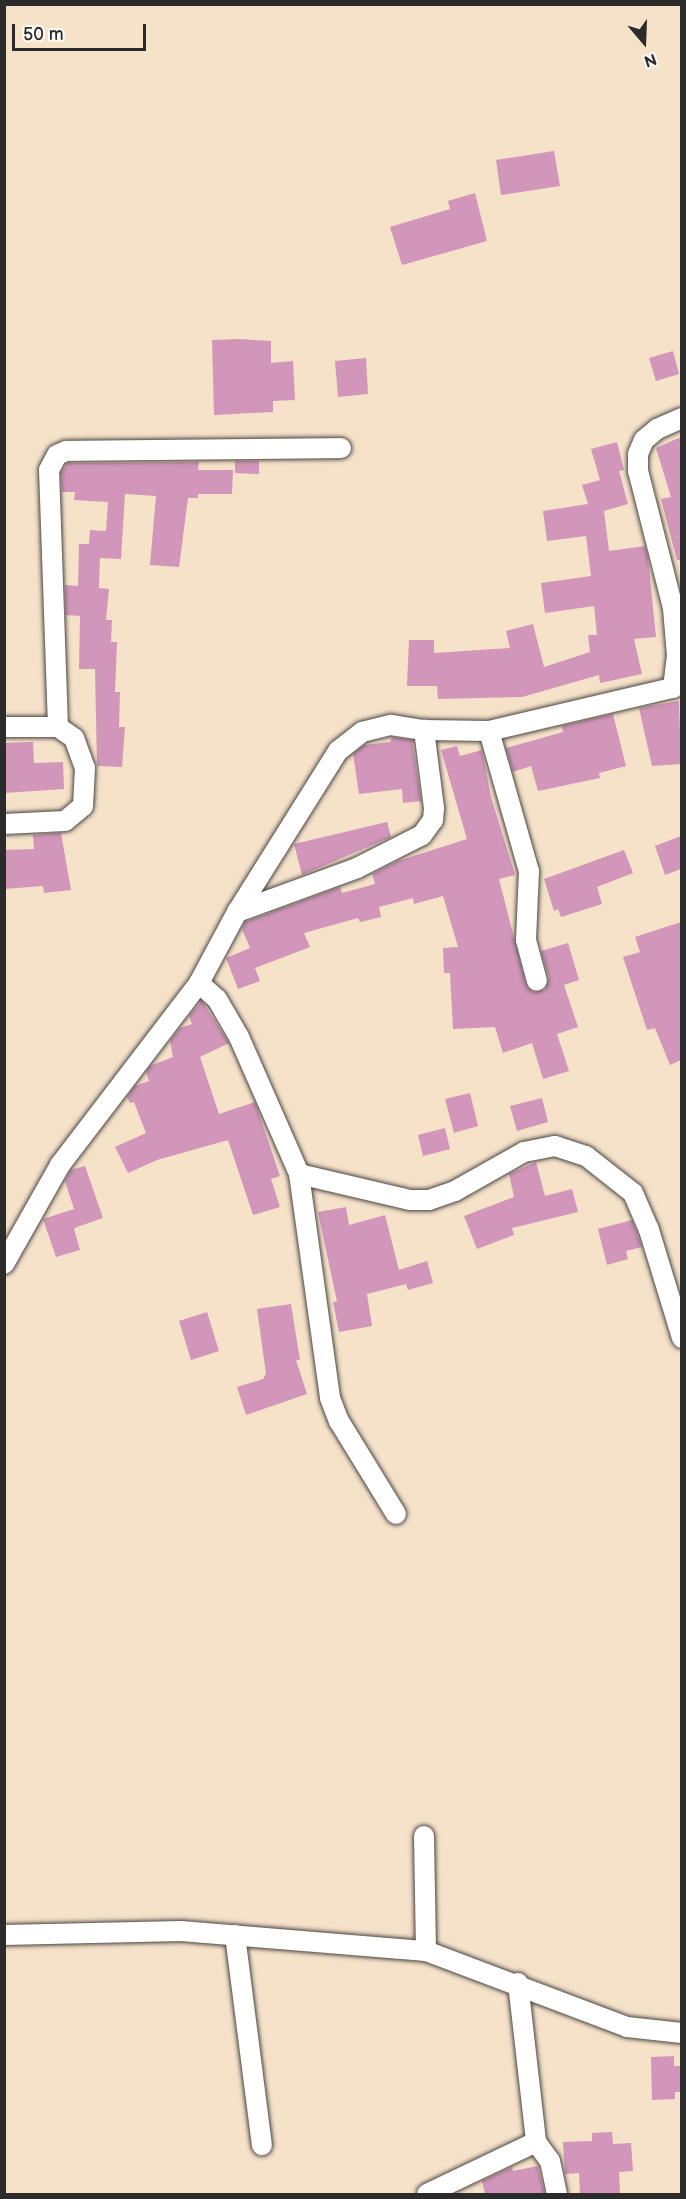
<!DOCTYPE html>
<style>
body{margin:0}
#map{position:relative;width:686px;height:2199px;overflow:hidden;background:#f6e1c9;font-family:"Balsamiq Sans",sans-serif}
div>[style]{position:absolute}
.building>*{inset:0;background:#d196b9}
.roads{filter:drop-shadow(0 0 2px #494643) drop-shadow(0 0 2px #494643)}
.minor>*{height:20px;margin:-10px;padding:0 10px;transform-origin:10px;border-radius:10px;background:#fff}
span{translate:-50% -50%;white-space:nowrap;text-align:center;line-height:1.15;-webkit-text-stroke:4.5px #fdfcf7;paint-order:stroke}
.frame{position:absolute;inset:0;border:6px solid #2b2b2b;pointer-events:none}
.north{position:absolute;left:614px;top:12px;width:60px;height:60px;-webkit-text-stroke:4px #fdfcf7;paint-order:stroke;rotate:161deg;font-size:16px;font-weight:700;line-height:24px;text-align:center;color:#2b2b2b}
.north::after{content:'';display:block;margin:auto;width:21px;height:27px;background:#2b2b2b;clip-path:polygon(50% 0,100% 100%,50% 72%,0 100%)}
.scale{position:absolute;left:12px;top:24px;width:134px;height:27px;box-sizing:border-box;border:3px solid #2b2b2b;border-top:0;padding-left:8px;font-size:18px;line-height:21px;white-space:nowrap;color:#2b2b2b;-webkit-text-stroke:4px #fdfcf7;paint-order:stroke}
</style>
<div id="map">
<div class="building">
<div style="clip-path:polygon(554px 151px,560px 186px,501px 195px,496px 160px)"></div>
<div style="clip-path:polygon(475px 193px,487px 241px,402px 265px,390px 227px,450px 209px,448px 201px)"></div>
<div style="clip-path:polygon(239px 339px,271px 341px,271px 363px,293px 361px,295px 400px,273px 401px,273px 412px,214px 415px,212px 340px)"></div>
<div style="clip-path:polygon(673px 351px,679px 374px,656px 381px,649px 358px)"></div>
<div style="clip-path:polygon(366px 358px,368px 394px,338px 397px,335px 361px)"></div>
<div style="clip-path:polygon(681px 437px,681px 560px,677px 560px,661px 499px,671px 497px,656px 448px)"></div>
<div style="clip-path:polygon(617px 442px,624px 470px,619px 471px,628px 504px,604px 511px,609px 551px,645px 546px,648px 558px,656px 637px,634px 639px,642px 674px,600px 683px,599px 675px,522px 697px,438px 699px,437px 686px,407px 686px,409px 640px,434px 640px,434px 653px,510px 648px,506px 631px,533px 624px,544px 667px,590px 652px,588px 635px,597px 635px,594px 606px,545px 613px,541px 583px,591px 576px,586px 536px,547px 541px,543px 511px,588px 504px,582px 485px,600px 480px,591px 449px)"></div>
<div style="clip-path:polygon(235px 461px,259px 461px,259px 474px,235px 473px)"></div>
<div style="clip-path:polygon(199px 462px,198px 470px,233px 470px,232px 494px,198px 494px,198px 498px,188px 498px,179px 567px,150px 565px,156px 496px,125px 494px,121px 559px,100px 558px,99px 588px,109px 589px,106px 620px,112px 620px,111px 642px,117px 642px,115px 692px,120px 692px,119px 727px,125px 727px,122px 767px,97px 766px,95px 669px,79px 669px,80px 616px,66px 615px,65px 585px,78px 586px,79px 544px,89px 544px,90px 530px,106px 531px,108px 502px,74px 500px,75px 492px,62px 492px,61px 473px,68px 463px)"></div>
<div style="clip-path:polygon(679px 701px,681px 764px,652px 766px,639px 708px)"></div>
<div style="clip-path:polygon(613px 714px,626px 766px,599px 773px,600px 778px,538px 791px,531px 766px,513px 772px,506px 748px,563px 732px,562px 726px)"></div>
<div style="clip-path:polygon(392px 737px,412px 740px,421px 801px,403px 803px,402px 789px,359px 794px,353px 754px,364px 745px,390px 742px)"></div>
<div style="clip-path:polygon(33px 742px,34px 763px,63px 762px,64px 789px,4px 793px,4px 743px)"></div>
<div style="clip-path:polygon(457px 746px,460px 756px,482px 750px,491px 797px,515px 875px,499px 879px,526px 985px,533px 992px,545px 990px,549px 978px,541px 951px,568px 943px,579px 980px,564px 985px,578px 1027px,557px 1034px,569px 1071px,543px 1079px,532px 1043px,503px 1053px,495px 1027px,453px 1029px,450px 973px,444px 973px,443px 948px,458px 947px,443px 896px,414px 904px,413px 898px,379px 907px,381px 917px,360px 922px,358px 918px,304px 933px,310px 947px,255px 968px,260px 981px,238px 989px,226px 958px,250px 948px,242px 929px,245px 922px,340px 887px,342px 893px,375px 884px,372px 874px,398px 861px,467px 839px,441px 750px)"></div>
<div style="clip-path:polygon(387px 822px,391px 837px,302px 875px,294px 844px)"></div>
<div style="clip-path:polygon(61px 833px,71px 890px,44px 893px,43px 886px,4px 889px,4px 850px,34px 849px,33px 835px)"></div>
<div style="clip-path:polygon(681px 836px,681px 869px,665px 875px,655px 846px)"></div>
<div style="clip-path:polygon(624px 850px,633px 873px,597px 887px,602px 904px,561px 917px,558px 909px,554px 911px,544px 879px)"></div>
<div style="clip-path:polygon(681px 922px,681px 1060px,670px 1065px,655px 1028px,647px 1030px,623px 957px,640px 952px,635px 937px)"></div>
<div style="clip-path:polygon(202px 1001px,229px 1043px,200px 1057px,219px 1114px,255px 1102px,280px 1176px,271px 1179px,280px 1207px,253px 1215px,228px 1140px,157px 1160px,128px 1173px,115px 1147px,146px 1133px,134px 1102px,130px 1103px,127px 1097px,135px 1086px,149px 1081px,146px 1072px,150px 1066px,173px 1057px,170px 1041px,180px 1028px,192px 1024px,189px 1016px)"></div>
<div style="clip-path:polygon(470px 1093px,478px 1126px,454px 1133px,445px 1099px)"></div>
<div style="clip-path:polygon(542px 1098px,548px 1122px,517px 1131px,510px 1106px)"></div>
<div style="clip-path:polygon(445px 1128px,450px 1149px,423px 1156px,418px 1135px)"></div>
<div style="clip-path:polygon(536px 1162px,545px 1196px,572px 1189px,578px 1212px,512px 1228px,514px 1235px,477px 1249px,464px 1216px,514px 1197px,509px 1174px)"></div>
<div style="clip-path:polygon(85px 1166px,103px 1218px,77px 1227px,74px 1229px,80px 1250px,56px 1257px,43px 1219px,74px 1209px,65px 1181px,71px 1170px)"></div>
<div style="clip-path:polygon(346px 1207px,349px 1225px,385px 1215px,399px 1270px,427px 1261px,433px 1283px,408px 1290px,406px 1284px,367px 1294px,372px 1326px,339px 1332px,333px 1302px,337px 1302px,318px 1212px)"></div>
<div style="clip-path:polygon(632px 1220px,642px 1247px,626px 1251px,628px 1259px,607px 1265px,598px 1229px)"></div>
<div style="clip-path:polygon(291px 1304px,300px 1360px,296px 1360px,307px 1394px,246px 1415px,237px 1387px,263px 1379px,266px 1374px,257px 1309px)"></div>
<div style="clip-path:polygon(207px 1312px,219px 1351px,191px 1360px,179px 1321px)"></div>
<div style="clip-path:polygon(674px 2056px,674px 2066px,680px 2066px,681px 2092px,675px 2092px,675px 2099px,652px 2100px,651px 2057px)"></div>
<div style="clip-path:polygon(612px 2132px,613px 2144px,631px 2143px,633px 2171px,619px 2172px,620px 2194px,580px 2194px,579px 2173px,565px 2174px,563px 2142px,592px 2141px,592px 2133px)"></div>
<div style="clip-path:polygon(538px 2166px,545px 2194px,485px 2194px,482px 2181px,512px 2167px,513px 2171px)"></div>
</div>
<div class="roads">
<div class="minor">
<div style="left:4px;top:727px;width:54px"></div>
<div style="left:58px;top:727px;width:19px;rotate:35deg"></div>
<div style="left:74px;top:738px;width:32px;rotate:70deg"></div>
<div style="left:85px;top:768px;width:38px;rotate:93deg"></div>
<div style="left:83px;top:806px;width:23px;rotate:140deg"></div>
<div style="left:65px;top:821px;width:61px;rotate:177.2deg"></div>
<div style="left:58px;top:727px;width:257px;rotate:-92deg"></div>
<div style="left:49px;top:470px;width:17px;rotate:-62deg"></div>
<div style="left:57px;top:455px;width:10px;rotate:-24deg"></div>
<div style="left:66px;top:451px;width:275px;rotate:-0.6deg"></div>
<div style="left:489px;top:731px;width:146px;rotate:74.1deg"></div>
<div style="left:529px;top:871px;width:69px;rotate:92.5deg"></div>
<div style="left:526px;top:940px;width:42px;rotate:75deg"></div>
<div style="left:237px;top:912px;width:128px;rotate:-20.1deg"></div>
<div style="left:357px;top:868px;width:73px;rotate:-26.9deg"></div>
<div style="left:422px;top:835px;width:19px;rotate:-54deg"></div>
<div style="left:433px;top:820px;width:12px;rotate:-85deg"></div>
<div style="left:434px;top:808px;width:79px;rotate:-97.3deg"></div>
<div style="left:199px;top:983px;width:24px;rotate:42deg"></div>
<div style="left:217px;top:999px;width:44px;rotate:59.9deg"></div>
<div style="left:239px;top:1037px;width:150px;rotate:66.3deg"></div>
<div style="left:299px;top:1174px;width:226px;rotate:82.1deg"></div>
<div style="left:330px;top:1398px;width:25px;rotate:69deg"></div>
<div style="left:339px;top:1421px;width:109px;rotate:58.5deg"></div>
<div style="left:299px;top:1174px;width:114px;rotate:13.2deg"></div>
<div style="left:410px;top:1200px;width:19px"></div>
<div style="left:429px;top:1200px;width:28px;rotate:-19deg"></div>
<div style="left:455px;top:1191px;width:79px;rotate:-29.5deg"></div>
<div style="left:524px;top:1152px;width:32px;rotate:-11deg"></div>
<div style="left:555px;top:1146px;width:33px;rotate:18deg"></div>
<div style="left:586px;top:1156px;width:60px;rotate:38.2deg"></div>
<div style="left:633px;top:1193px;width:40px;rotate:66.6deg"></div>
<div style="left:649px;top:1230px;width:113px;rotate:73deg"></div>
<div style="left:4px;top:1264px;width:114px;rotate:-60.5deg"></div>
<div style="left:60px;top:1165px;width:229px;rotate:-52.6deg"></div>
<div style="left:199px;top:983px;width:81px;rotate:-61.8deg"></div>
<div style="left:237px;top:912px;width:190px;rotate:-57.9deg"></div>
<div style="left:338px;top:751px;width:31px;rotate:-38deg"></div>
<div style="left:362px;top:732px;width:30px;rotate:-14deg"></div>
<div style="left:391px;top:725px;width:33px;rotate:9deg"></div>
<div style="left:424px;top:730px;width:65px;rotate:0.9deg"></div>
<div style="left:489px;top:731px;width:189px;rotate:-13.2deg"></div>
<div style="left:673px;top:688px;width:32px;rotate:-83deg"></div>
<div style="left:677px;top:656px;width:48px;rotate:-94.8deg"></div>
<div style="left:673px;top:608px;width:141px;rotate:-104.3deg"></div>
<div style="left:638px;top:471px;width:17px;rotate:-90deg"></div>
<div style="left:638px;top:454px;width:15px;rotate:-67deg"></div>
<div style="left:644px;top:440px;width:17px;rotate:-40deg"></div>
<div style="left:657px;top:429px;width:27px;rotate:-24deg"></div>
<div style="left:424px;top:1836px;width:115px;rotate:89deg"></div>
<div style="left:4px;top:1935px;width:177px;rotate:-1.3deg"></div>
<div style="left:181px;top:1931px;width:246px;rotate:4.7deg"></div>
<div style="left:426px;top:1951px;width:215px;rotate:20.7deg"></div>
<div style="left:627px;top:2027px;width:55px;rotate:6.2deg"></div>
<div style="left:235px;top:1935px;width:212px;rotate:82.7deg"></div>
<div style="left:518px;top:1983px;width:160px;rotate:83.5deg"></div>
<div style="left:536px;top:2142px;width:24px;rotate:54deg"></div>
<div style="left:550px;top:2161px;width:34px;rotate:78deg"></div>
<div style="left:427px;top:2194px;width:121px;rotate:-25.5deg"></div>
</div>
</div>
<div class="frame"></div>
<div class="north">N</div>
<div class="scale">50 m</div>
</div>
